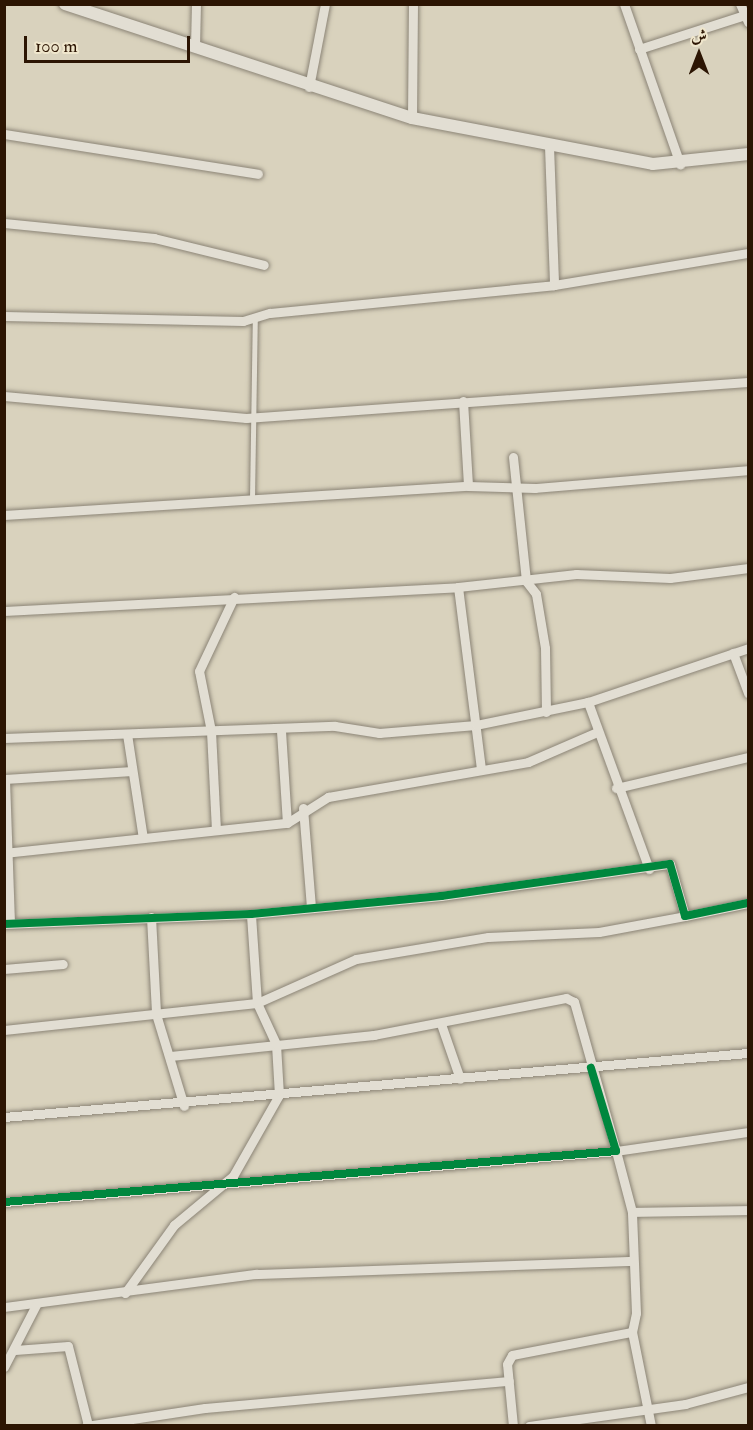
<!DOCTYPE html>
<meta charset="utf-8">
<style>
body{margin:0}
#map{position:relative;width:753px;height:1430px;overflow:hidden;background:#d9d2bd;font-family:"IM FELL Double Pica",Amiri,serif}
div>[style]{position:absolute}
.roads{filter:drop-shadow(0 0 2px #8b8476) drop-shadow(0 0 2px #8b8476)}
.service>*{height:4.5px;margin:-2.25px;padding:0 2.25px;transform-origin:2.25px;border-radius:2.25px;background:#e2ded3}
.minor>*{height:9px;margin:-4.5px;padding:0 4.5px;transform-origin:4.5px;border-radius:4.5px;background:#e2ded3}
.tertiary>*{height:12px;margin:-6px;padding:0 6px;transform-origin:6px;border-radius:6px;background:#e2ded3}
.cycleway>*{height:8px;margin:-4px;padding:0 4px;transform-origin:4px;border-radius:4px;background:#00873e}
span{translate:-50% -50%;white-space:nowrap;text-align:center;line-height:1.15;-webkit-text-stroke:6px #efe6cc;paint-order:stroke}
.frame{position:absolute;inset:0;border:6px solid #2c1503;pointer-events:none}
.north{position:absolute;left:669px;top:24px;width:60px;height:60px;-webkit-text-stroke:4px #efe6cc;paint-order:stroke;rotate:0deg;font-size:16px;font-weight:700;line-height:24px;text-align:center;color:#2c1503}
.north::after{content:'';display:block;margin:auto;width:21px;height:27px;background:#2c1503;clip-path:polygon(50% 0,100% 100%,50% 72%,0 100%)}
.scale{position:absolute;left:24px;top:36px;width:166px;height:27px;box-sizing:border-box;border:3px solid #2c1503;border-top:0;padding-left:8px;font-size:18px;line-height:21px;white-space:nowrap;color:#2c1503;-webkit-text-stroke:4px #efe6cc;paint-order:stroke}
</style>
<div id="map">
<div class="roads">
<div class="service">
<div style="left:252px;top:499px;width:181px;rotate:-89.1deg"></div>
</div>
<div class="minor">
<div style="left:624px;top:4px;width:170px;rotate:70.7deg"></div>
<div style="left:740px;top:4px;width:20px;rotate:66deg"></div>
<div style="left:195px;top:47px;width:43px;rotate:-88.7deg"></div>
<div style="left:639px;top:49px;width:114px;rotate:-17.8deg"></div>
<div style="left:309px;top:87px;width:85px;rotate:-79.1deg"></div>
<div style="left:412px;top:118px;width:114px;rotate:-89.5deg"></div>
<div style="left:4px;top:134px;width:257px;rotate:8.9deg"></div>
<div style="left:549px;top:146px;width:139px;rotate:87.9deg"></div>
<div style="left:4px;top:223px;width:151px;rotate:5.7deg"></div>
<div style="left:154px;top:238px;width:113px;rotate:13.8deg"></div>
<div style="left:4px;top:316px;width:239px;rotate:1.2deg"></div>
<div style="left:243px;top:321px;width:28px;rotate:-17deg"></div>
<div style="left:270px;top:313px;width:285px;rotate:-5.6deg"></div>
<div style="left:554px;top:285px;width:197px;rotate:-9.4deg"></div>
<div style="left:4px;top:396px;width:243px;rotate:5.2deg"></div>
<div style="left:246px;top:418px;width:503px;rotate:-4.1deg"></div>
<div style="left:463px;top:401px;width:85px;rotate:86.6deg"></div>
<div style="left:513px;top:457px;width:125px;rotate:84deg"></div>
<div style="left:526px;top:581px;width:16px;rotate:52deg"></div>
<div style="left:536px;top:594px;width:55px;rotate:80.5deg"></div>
<div style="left:545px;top:648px;width:64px;rotate:89.1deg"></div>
<div style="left:4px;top:515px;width:465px;rotate:-3.6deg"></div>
<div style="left:468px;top:486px;width:67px;rotate:1.7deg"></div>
<div style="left:535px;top:488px;width:214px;rotate:-4.8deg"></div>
<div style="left:458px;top:587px;width:184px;rotate:82.8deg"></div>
<div style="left:4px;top:611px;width:455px;rotate:-3deg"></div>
<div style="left:458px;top:587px;width:119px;rotate:-6.3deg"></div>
<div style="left:576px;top:574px;width:94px;rotate:2.4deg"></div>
<div style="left:670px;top:578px;width:79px;rotate:-7.3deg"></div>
<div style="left:733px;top:653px;width:43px;rotate:69.4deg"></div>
<div style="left:281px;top:731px;width:92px;rotate:86.3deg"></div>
<div style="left:127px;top:734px;width:105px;rotate:81.3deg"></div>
<div style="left:4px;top:738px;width:331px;rotate:-2.1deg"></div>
<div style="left:335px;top:726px;width:45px;rotate:9deg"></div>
<div style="left:379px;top:733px;width:97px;rotate:-4.7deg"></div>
<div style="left:476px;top:725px;width:114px;rotate:-11.6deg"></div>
<div style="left:616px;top:788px;width:136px;rotate:-13.2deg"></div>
<div style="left:303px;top:808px;width:99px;rotate:85.4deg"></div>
<div style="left:216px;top:830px;width:99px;rotate:-92.9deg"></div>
<div style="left:211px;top:731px;width:61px;rotate:-101.3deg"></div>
<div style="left:199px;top:671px;width:82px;rotate:-64.7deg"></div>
<div style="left:4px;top:853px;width:285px;rotate:-6.1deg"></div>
<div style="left:287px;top:823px;width:49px;rotate:-32.4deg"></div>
<div style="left:328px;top:797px;width:203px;rotate:-9.9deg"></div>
<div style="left:528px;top:762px;width:75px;rotate:-23.5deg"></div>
<div style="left:649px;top:869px;width:178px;rotate:-110.1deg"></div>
<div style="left:588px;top:702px;width:169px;rotate:-18.6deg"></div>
<div style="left:151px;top:917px;width:97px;rotate:87deg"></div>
<div style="left:156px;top:1014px;width:96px;rotate:73.1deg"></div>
<div style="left:10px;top:923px;width:144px;rotate:-92deg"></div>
<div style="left:5px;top:779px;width:127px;rotate:-3.6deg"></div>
<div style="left:4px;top:924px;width:247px;rotate:-2.3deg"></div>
<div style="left:251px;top:914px;width:191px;rotate:-5.4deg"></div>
<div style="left:441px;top:896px;width:231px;rotate:-8deg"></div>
<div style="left:670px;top:864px;width:54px;rotate:73.9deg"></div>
<div style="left:685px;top:916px;width:64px;rotate:-11.7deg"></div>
<div style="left:4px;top:969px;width:59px;rotate:-4.8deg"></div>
<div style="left:441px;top:1024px;width:58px;rotate:70.9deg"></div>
<div style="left:4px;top:1030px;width:254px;rotate:-6.1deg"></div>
<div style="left:257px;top:1003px;width:108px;rotate:-24deg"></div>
<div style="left:356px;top:959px;width:134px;rotate:-9.5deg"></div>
<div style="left:488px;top:937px;width:111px;rotate:-2.6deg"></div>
<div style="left:599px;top:932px;width:87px;rotate:-10.5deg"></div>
<div style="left:4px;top:1117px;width:747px;rotate:-4.92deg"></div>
<div style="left:4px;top:1202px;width:614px;rotate:-4.76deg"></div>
<div style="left:616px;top:1151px;width:155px;rotate:-105.7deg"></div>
<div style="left:574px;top:1002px;width:9px;rotate:-153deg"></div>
<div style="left:566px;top:998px;width:196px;rotate:169.1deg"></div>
<div style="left:374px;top:1035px;width:205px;rotate:174.1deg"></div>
<div style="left:632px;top:1212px;width:116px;rotate:-1deg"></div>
<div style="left:125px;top:1293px;width:84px;rotate:-54.2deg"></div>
<div style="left:174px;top:1225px;width:77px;rotate:-39.7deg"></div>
<div style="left:233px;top:1176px;width:93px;rotate:-60.4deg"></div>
<div style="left:279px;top:1095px;width:51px;rotate:-93.4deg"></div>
<div style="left:276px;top:1044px;width:45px;rotate:-114.9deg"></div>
<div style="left:257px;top:1003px;width:89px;rotate:-93.9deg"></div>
<div style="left:4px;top:1307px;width:254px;rotate:-7.5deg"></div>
<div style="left:256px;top:1274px;width:375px;rotate:-2deg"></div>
<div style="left:15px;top:1350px;width:53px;rotate:-4.3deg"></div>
<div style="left:68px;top:1346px;width:81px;rotate:75.8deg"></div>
<div style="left:4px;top:1367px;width:72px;rotate:-62.7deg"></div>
<div style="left:86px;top:1426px;width:120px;rotate:-8.6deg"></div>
<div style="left:205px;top:1408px;width:305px;rotate:-5.1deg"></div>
<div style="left:513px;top:1426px;width:62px;rotate:-95.5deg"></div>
<div style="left:507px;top:1364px;width:10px;rotate:-61deg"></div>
<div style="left:512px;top:1355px;width:122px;rotate:-10.9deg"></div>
<div style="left:529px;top:1426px;width:158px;rotate:-8deg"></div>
<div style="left:685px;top:1404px;width:65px;rotate:-15.1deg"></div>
<div style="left:651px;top:1426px;width:96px;rotate:-101.4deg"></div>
<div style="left:632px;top:1332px;width:19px;rotate:-78deg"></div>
<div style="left:636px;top:1313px;width:101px;rotate:-92.3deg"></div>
<div style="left:632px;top:1212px;width:63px;rotate:-104.7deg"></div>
<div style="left:616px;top:1151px;width:133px;rotate:-8.2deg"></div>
</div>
<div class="tertiary">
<div style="left:65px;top:4px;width:365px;rotate:18.2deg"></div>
<div style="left:412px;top:118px;width:245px;rotate:10.8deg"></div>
<div style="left:653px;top:164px;width:96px;rotate:-6deg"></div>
</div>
</div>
<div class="cycleway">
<div style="left:4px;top:924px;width:247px;rotate:-2.3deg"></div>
<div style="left:251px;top:914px;width:191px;rotate:-5.4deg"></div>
<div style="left:441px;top:896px;width:231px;rotate:-8deg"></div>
<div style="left:670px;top:864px;width:54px;rotate:73.9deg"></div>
<div style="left:685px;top:916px;width:64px;rotate:-11.7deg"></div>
<div style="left:4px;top:1202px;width:614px;rotate:-4.76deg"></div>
<div style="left:616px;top:1151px;width:87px;rotate:-106.8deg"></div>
</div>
<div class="frame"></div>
<div class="north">ش</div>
<div class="scale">100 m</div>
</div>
